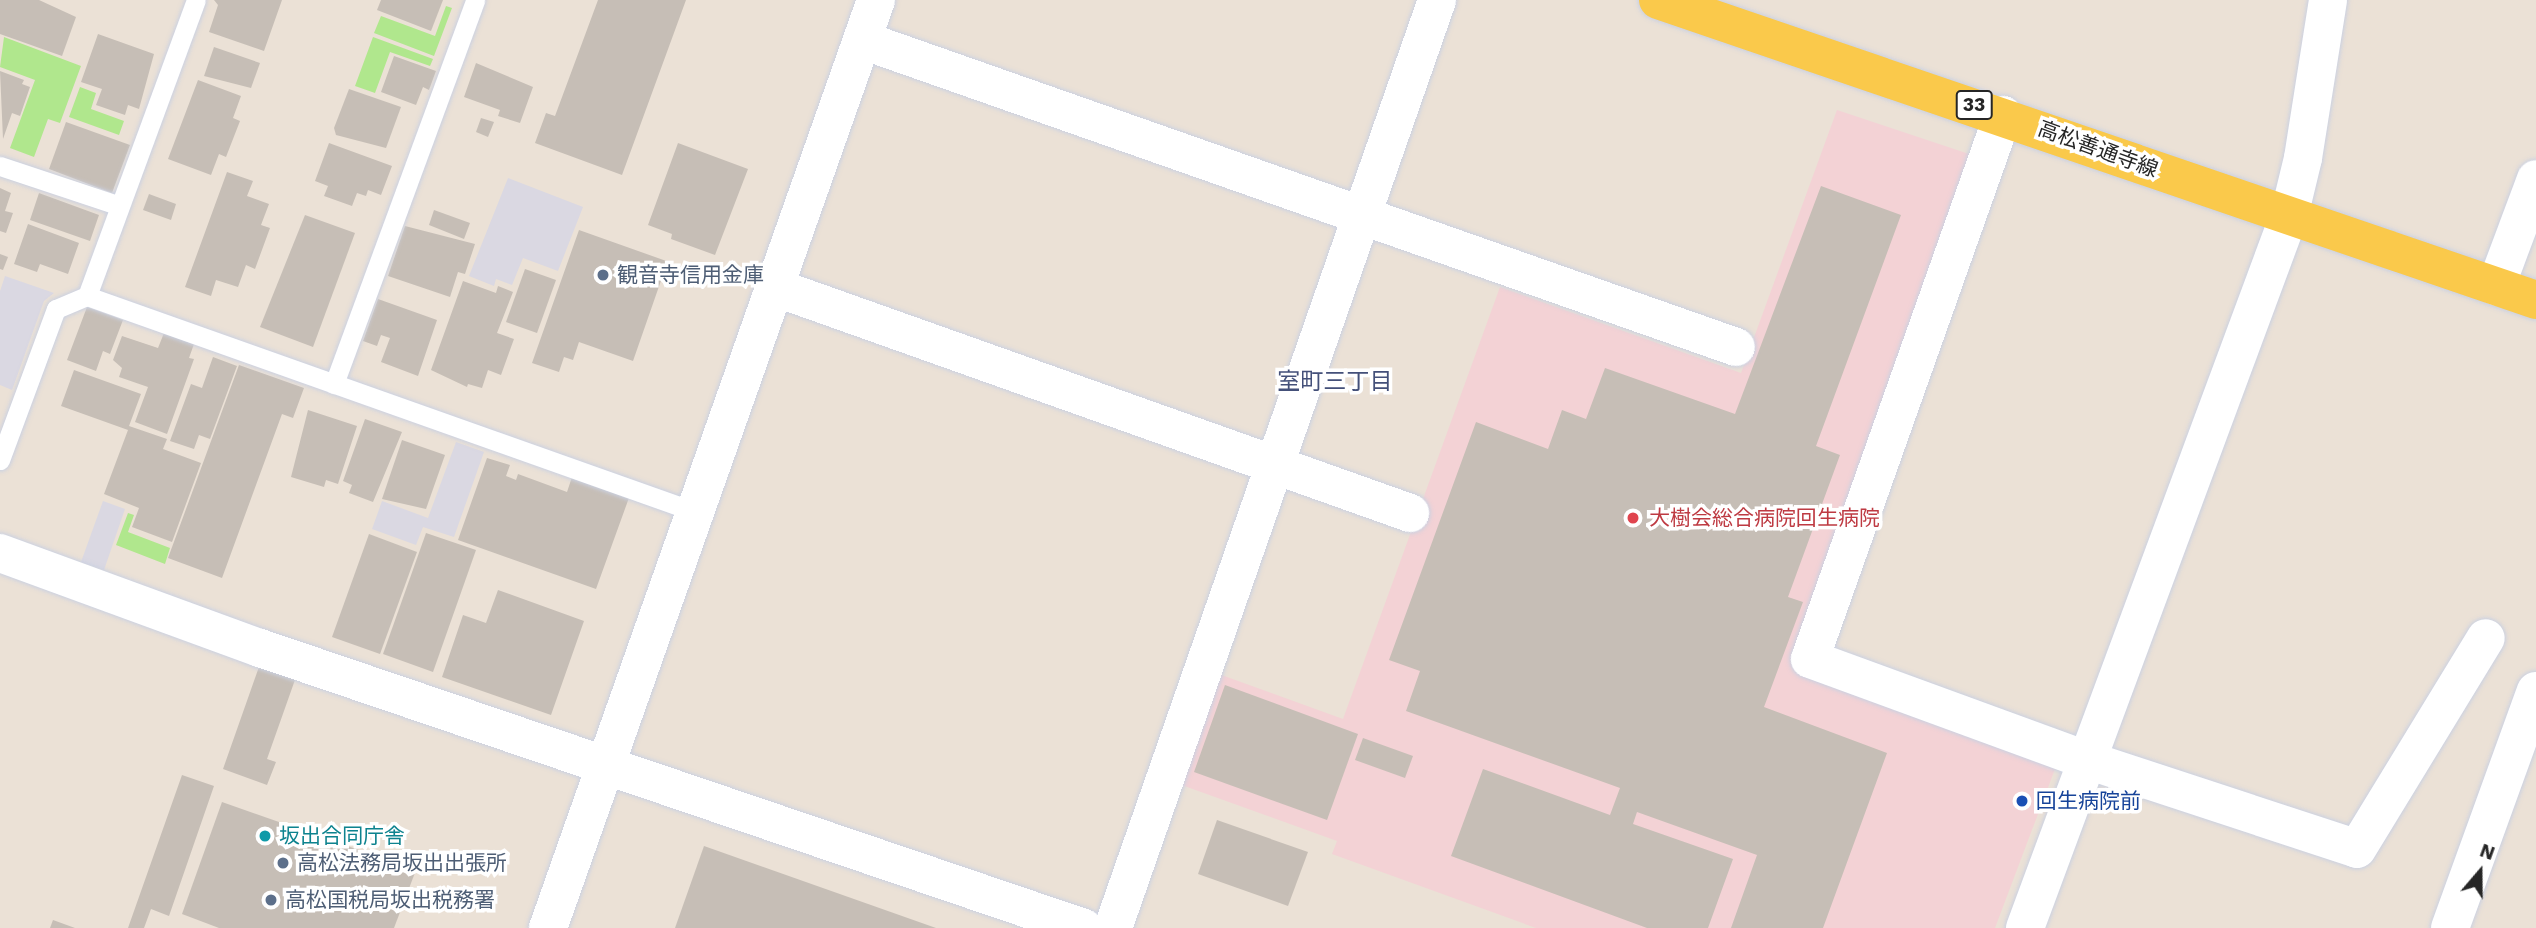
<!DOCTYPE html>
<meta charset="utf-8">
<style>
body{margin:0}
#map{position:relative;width:2536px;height:928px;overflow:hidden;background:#ebe1d6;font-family:"Work Sans","Noto Sans JP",sans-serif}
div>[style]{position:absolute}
.industrial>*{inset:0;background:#dad8e2}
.medical>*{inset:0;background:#f3d2d5}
.green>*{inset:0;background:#b0e78d}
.building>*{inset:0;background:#c6beb6}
.roads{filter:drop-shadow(0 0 2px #cbd1e1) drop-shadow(0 0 2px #cbd1e1)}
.lane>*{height:19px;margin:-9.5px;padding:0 9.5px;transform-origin:9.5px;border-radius:9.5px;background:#fff}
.street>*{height:38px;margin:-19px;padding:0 19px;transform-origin:19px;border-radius:19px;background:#fff}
.secondary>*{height:38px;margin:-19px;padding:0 19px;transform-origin:19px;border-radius:19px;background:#fff}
.primary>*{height:38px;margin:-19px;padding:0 19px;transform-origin:19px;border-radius:19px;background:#fac94b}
.dots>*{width:19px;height:19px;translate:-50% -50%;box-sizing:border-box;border:4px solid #fff;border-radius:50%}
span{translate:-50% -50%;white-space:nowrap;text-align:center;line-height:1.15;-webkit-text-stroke:7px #fff;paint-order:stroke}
.shield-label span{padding:2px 5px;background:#fff;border:2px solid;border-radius:5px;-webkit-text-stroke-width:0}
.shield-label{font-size:19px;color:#262626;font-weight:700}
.street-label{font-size:21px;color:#262626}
.service-label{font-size:21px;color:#4e5e75}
.left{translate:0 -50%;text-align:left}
.health-label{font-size:21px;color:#be3a42}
.transit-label{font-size:21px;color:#164399}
.culture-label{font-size:21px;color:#0d838f}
.neighbourhood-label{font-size:23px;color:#445079}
.north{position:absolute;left:2445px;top:837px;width:70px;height:70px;-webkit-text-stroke:5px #fff;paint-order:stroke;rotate:20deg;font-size:19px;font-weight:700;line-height:28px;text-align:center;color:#262626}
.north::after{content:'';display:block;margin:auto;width:24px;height:32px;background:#262626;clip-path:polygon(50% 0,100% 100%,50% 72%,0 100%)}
</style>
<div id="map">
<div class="industrial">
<div style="clip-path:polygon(508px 178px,583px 207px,558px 271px,523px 258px,512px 285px,496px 279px,494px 286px,469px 276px)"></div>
<div style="clip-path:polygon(5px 276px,54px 293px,44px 301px,12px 390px,0 385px,0 291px)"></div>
<div style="clip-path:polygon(456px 442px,484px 452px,454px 537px,423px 527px,416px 545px,372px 529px,382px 501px,428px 518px)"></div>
<div style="clip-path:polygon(103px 501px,125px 509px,104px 570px,81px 562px)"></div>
</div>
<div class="medical">
<div style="clip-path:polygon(1837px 110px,1978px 157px,1800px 663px,2058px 761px,1995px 928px,1536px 928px,1332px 854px,1337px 841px,1176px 783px,1216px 673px,1343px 719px,1500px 287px,1741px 373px)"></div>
</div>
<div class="green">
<div style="clip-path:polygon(446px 6px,452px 8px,434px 56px,374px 33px,381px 16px,435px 36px)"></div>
<div style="clip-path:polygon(4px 37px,81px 66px,60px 123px,48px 119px,34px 157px,10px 148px,35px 80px,0 67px)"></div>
<div style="clip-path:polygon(373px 37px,433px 59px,430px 66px,390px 52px,375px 93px,355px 86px)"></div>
<div style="clip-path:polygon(80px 87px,96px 93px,91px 109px,124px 121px,119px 135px,69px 117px)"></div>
<div style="clip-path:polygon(128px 513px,134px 515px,128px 532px,170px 548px,165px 564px,116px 545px)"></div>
</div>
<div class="building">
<div style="clip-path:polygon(0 0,39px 0,76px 17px,62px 56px,0 34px)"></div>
<div style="clip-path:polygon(214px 0,282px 0,264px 51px,209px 32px,218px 5px)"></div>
<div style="clip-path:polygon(381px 0,443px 0,431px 31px,377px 10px)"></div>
<div style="clip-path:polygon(598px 0,686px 0,622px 175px,535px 143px,546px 113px,555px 116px)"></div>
<div style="clip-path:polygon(98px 34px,154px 54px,139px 109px,128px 105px,125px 115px,96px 105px,102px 89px,81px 82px)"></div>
<div style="clip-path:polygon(214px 47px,260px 63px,251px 88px,204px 76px)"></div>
<div style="clip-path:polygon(394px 56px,436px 71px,429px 90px,423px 87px,416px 105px,381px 92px)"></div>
<div style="clip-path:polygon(476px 63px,533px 87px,520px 123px,498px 116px,500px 110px,464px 97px)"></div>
<div style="clip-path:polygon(0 71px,24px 80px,22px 84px,30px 87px,20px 116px,12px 113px,3px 139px)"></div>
<div style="clip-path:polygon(198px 80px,241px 96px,233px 118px,240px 121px,226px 157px,219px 154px,211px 175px,168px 159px)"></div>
<div style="clip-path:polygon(349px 89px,401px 107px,386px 148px,336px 135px,334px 128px)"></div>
<div style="clip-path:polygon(481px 118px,494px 122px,488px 137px,476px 132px)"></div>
<div style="clip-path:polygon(66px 122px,130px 145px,112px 193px,49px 169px)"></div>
<div style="clip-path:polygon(329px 143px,392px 166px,381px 195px,368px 190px,366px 196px,357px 193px,352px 206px,324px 196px,328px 186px,315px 181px)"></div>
<div style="clip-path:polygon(678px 143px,748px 169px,715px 255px,671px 239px,672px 234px,648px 225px)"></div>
<div style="clip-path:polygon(227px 172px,253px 181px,247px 196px,269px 204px,261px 225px,270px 228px,255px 269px,246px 265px,238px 287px,216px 280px,211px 296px,185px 287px)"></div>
<div style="clip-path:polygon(1821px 186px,1901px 215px,1816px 446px,1840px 455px,1788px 597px,1803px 602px,1764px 707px,1887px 753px,1823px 928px,1731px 928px,1757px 855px,1637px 812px,1633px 824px,1733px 859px,1708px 928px,1647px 928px,1451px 856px,1483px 769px,1610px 815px,1620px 788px,1406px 711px,1420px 671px,1389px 660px,1476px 422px,1548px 449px,1562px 410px,1586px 419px,1605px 368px,1735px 414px)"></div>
<div style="clip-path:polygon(0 188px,11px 193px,5px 211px,13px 213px,6px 233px,0 231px)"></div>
<div style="clip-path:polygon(39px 193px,99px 215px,90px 241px,30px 220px)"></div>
<div style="clip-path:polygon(149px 194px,176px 204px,171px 220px,143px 210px)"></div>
<div style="clip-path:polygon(434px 210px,470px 223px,464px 239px,429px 225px)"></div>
<div style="clip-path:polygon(305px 215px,355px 233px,313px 347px,260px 327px)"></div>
<div style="clip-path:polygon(28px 224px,79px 243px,68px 274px,40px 264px,37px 272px,14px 264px)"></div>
<div style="clip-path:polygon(405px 226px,475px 244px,465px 274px,458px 272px,450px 297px,388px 276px)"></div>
<div style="clip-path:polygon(579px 230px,686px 268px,682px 279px,664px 272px,633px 361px,579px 342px,573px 360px,564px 357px,559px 372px,532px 363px)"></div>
<div style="clip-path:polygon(0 254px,8px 257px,3px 270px,0 269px)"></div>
<div style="clip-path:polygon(525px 269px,556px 280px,537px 333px,506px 322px)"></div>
<div style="clip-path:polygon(463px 281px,496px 293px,498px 286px,513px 292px,497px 333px,514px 339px,501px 375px,488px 370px,482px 388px,468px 384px,467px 387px,431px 370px)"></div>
<div style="clip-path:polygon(378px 299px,437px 320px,418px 376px,381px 362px,390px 338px,381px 335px,377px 346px,363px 341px)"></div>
<div style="clip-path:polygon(87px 307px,123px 320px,110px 354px,103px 351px,96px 371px,67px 360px)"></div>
<div style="clip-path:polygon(164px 333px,194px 344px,189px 358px,194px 359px,167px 434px,135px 422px,148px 387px,119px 377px,122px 368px,113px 360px,122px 336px,158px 348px)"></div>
<div style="clip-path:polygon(213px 357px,237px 366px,210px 439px,199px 435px,194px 449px,170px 441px,191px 384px,202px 388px)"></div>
<div style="clip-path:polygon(239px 365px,304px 388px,293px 418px,282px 414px,222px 578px,168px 558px)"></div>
<div style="clip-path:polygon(74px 370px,141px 394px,129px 426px,167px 439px,163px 449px,201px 463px,172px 542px,132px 527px,139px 508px,104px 494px,128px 430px,61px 406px)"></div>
<div style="clip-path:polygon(308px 410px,357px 426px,338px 484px,326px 480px,324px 487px,291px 477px)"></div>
<div style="clip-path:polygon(365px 419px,402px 432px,373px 502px,349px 493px,352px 485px,343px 481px)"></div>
<div style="clip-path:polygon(402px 440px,445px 455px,426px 509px,382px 499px)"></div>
<div style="clip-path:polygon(487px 458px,510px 465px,506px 476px,516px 480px,518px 474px,567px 492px,573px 474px,630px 495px,596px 589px,458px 540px)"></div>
<div style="clip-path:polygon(426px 533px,476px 550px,433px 672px,383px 654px)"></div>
<div style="clip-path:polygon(369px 534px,417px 552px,380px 654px,332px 637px)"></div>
<div style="clip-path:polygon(498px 590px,584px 621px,551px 715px,442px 677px,463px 615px,486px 623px)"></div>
<div style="clip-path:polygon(260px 664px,296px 677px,267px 759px,276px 762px,267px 785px,223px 769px)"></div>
<div style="clip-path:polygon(1225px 685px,1358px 734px,1327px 820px,1194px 772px)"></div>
<div style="clip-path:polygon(1363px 738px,1413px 756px,1405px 778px,1355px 760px)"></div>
<div style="clip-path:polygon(182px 775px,214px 786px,169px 916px,151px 909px,144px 928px,128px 928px)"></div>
<div style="clip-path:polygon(222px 802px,416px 870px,394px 928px,219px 928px,182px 914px)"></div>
<div style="clip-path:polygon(1217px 820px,1308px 852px,1288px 906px,1198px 874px)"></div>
<div style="clip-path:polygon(704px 846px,936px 928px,675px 928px)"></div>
<div style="clip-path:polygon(53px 920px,75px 928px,50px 928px)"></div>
</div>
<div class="roads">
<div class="lane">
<div style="left:0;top:166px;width:126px;rotate:18.4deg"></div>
<div style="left:87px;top:296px;width:646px;rotate:19.53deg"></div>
<div style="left:334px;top:384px;width:409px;rotate:-69.8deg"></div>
<div style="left:0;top:460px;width:161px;rotate:-69.7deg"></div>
<div style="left:56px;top:309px;width:34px;rotate:-23deg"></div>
<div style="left:87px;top:296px;width:315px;rotate:-69.8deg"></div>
</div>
<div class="street">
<div style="left:865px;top:41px;width:923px;rotate:19.36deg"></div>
<div style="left:2003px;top:115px;width:577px;rotate:109.53deg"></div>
<div style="left:1810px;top:659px;width:292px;rotate:20.1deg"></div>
<div style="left:2084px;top:759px;width:287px;rotate:18.2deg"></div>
<div style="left:2357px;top:849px;width:247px;rotate:-58.6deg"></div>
<div style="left:2496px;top:286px;width:114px;rotate:-69.5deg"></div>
<div style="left:777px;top:288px;width:672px;rotate:19.57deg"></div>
<div style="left:0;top:553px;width:277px;rotate:20.1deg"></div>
<div style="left:260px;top:648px;width:870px;rotate:18.77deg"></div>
<div style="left:1113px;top:928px;width:983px;rotate:-70.75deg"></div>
<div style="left:2450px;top:928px;width:252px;rotate:-70.1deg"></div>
</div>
<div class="secondary">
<div style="left:548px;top:928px;width:984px;rotate:-70.53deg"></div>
<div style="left:2025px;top:928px;width:759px;rotate:-69.66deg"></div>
<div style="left:2289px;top:216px;width:60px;rotate:-76.4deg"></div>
<div style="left:2303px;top:158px;width:160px;rotate:-81deg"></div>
</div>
<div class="primary">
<div style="left:1658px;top:0;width:928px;rotate:18.86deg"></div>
</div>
</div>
<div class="dots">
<div style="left:603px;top:275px;background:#5c6f8a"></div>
<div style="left:1633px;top:518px;background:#e0444e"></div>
<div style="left:2022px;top:801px;background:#1a4fb4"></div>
<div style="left:265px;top:836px;background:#0f9aa8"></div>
<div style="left:283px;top:863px;background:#5c6f8a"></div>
<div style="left:271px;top:900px;background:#5c6f8a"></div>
</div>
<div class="shield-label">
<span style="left:1974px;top:105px">33</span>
</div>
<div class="street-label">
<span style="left:2098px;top:149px;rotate:20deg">高松善通寺線</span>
</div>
<div class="service-label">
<span class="left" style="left:617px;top:275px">観音寺信用金庫</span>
<span class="left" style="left:297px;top:863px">高松法務局坂出出張所</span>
<span class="left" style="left:285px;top:900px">高松国税局坂出税務署</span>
</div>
<div class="health-label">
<span class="left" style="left:1649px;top:518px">大樹会総合病院回生病院</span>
</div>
<div class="transit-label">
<span class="left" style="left:2036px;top:801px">回生病院前</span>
</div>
<div class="culture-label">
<span class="left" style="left:279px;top:836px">坂出合同庁舎</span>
</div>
<div class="neighbourhood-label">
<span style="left:1335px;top:382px">室町三丁目</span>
</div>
<div class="north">N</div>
</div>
